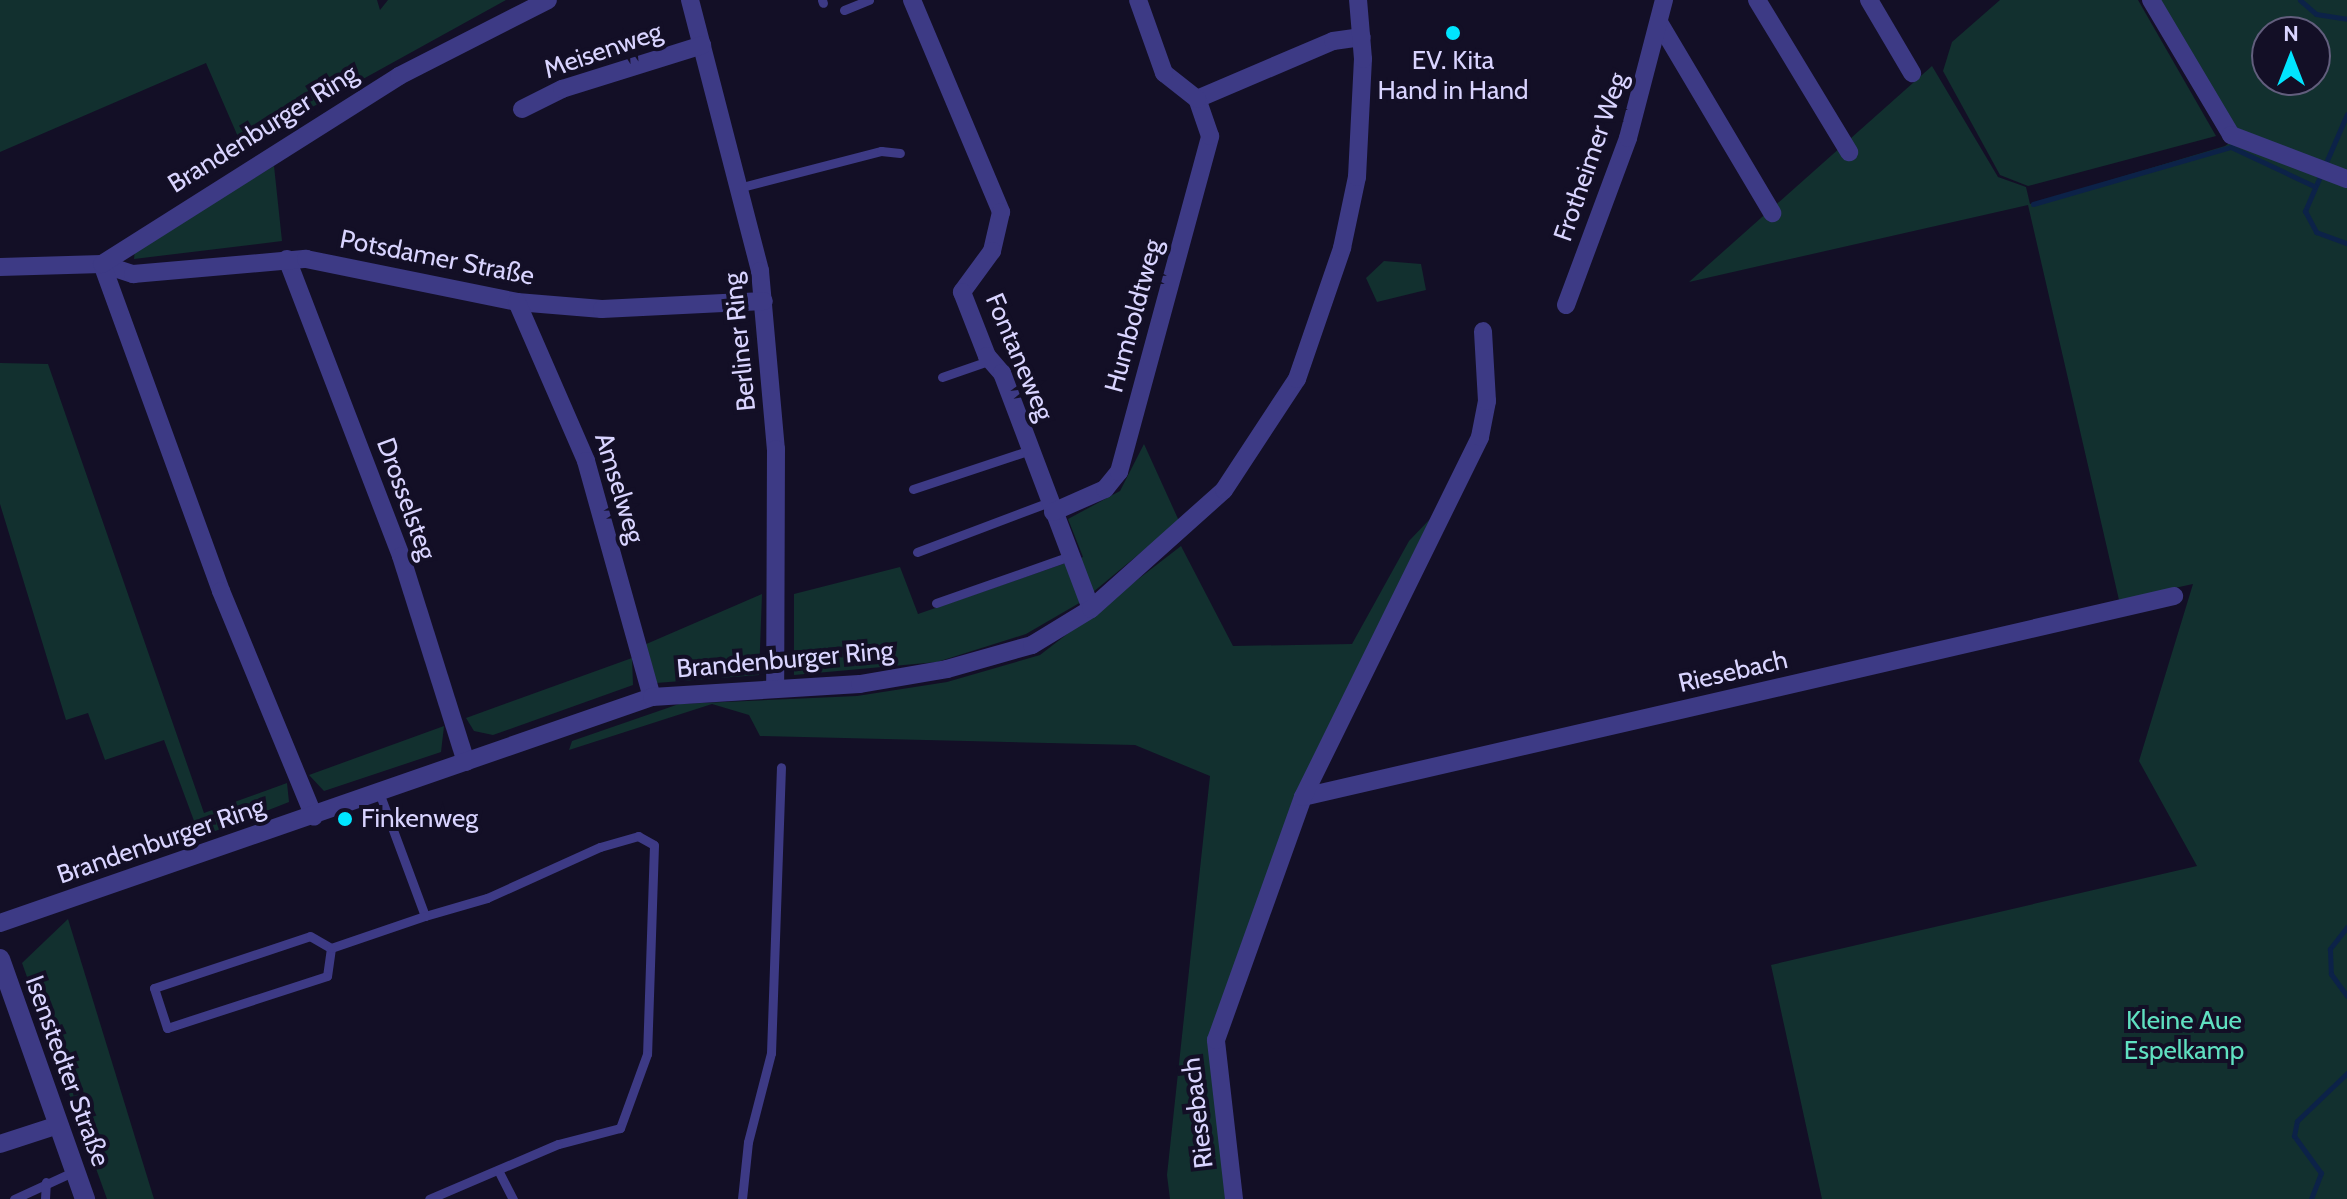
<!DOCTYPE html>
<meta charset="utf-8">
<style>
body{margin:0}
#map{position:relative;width:2347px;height:1199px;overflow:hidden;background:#130f26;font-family:Cabin,sans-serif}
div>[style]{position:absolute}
.green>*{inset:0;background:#12302f}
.stream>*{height:5px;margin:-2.5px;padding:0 2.5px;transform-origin:2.5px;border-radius:2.5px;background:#0c2248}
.service>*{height:9px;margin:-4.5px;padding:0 4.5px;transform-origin:4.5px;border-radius:4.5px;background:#3d3a85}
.minor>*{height:18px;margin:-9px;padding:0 9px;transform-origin:9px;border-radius:9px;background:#3d3a85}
.tertiary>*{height:20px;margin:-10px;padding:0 10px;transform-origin:10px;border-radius:10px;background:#3d3a85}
.dots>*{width:22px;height:22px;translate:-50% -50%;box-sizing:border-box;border:4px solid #130f26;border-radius:50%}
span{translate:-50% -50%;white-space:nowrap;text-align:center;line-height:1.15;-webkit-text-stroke:8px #130f26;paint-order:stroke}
.street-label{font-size:26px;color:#d9d4ff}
.poi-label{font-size:26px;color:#d9d4ff}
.left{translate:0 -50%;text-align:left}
.park-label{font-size:26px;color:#5fe0c0}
.north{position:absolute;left:2251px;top:16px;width:80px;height:80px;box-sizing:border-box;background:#130f26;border:2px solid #625e7d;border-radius:50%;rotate:0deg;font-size:22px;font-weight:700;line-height:32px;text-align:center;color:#d9d4ff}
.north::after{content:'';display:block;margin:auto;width:28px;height:36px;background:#00e5ff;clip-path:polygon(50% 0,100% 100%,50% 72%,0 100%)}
</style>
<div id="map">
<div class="green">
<div style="clip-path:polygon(0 0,377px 0,380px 10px,388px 0,506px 0,242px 146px,206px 63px,0 152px)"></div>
<div style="clip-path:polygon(2000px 0,2138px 0,2216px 136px,2028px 186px,2000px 175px,1943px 71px,1952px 42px)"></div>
<div style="clip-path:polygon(evenodd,2160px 0,2347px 0,2347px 1199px,1822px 1199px,1771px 965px,2197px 866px,2139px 761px,2193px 584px,2119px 600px,2028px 205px,1689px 282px,1932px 66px,1998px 177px,2026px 187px,2030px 204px,2225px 146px,2246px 132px,2235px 127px,2160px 0,2267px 32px,2315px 32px,2315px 80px,2267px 80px,2267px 32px)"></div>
<div style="clip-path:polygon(274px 166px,282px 241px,134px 259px,135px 249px)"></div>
<div style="clip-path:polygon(1384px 261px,1421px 264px,1426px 290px,1377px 302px,1366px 278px)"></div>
<div style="clip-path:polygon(0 363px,48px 364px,204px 813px,287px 783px,289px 802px,200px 837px,164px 740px,105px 760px,88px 713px,66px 720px,0 504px)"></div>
<div style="clip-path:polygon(1144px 444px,1179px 521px,1081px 602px,1026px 634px,937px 662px,794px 675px,794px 594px,900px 567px,918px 614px,1083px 557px,1068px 519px,1120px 491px)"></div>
<div style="clip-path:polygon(1430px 519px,1305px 781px,1212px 1039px,1226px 1199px,1170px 1199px,1167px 1175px,1210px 776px,1135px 745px,760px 736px,749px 715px,712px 704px,569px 750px,572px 741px,679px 704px,857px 696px,947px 682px,1040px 655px,1181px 546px,1233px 646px,1352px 644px,1409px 541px)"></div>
<div style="clip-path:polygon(762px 594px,759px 675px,656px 683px,644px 645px)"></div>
<div style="clip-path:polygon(632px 658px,633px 685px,493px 735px,474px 731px,466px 718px)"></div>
<div style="clip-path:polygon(444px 726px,441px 752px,324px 791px,309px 775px)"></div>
<div style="clip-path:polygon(68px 919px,154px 1199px,107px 1199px,22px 963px)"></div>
</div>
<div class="stream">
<div style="left:2300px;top:0;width:21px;rotate:41deg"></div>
<div style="left:2316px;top:14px;width:31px;rotate:9deg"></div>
<div style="left:2347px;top:114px;width:106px;rotate:113.4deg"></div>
<div style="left:2305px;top:211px;width:24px;rotate:62deg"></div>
<div style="left:2316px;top:232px;width:33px;rotate:20deg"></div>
<div style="left:2033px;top:204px;width:206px;rotate:-16.1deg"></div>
<div style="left:2231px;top:147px;width:92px;rotate:25.2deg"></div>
<div style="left:2347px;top:927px;width:28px;rotate:128deg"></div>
<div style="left:2330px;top:949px;width:25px;rotate:88deg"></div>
<div style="left:2331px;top:974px;width:27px;rotate:54deg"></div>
<div style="left:2311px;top:1199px;width:28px;rotate:-69deg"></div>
<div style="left:2321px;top:1173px;width:46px;rotate:-126.1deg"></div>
<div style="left:2294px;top:1136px;width:15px;rotate:-79deg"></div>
<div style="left:2297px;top:1121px;width:69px;rotate:-43.8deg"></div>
</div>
<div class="service">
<div style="left:822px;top:0;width:3px;rotate:72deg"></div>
<div style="left:844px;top:10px;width:27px;rotate:-22deg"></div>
<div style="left:742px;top:187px;width:144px;rotate:-14.5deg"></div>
<div style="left:881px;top:151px;width:19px;rotate:6deg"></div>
<div style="left:942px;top:377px;width:52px;rotate:-19.1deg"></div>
<div style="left:913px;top:489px;width:123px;rotate:-18.4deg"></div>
<div style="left:917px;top:552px;width:141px;rotate:-20.7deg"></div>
<div style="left:936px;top:603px;width:142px;rotate:-19.3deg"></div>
<div style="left:380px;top:795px;width:129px;rotate:69.6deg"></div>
<div style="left:425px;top:916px;width:65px;rotate:-16.2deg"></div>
<div style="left:487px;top:898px;width:124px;rotate:-24.3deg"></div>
<div style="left:600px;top:847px;width:40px;rotate:-16deg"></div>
<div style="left:638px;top:836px;width:18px;rotate:29deg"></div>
<div style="left:654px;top:845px;width:209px;rotate:91.9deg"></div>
<div style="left:647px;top:1054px;width:79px;rotate:110deg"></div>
<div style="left:620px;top:1128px;width:64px;rotate:165.5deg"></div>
<div style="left:558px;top:1144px;width:140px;rotate:156.9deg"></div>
<div style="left:331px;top:948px;width:28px;rotate:98deg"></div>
<div style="left:327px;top:976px;width:168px;rotate:162deg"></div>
<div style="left:167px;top:1028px;width:42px;rotate:-108deg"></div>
<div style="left:154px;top:988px;width:164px;rotate:-18.4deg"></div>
<div style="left:310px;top:936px;width:24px;rotate:30deg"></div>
<div style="left:331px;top:948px;width:99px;rotate:-18.8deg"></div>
<div style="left:498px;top:1170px;width:33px;rotate:63deg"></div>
<div style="left:14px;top:1199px;width:67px;rotate:-24.7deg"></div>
<div style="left:45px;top:1199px;width:17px;rotate:-87deg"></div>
<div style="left:742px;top:1199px;width:57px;rotate:-84deg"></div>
<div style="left:748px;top:1142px;width:92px;rotate:-75.5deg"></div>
<div style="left:771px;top:1053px;width:286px;rotate:-88deg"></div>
</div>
<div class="minor">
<div style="left:690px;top:0;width:280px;rotate:75.5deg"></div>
<div style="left:760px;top:271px;width:179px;rotate:84.9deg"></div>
<div style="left:776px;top:449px;width:239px;rotate:90.2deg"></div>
<div style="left:912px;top:0;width:230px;rotate:67.2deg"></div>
<div style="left:1001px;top:212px;width:40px;rotate:103deg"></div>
<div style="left:992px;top:251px;width:51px;rotate:126.2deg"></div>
<div style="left:962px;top:292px;width:69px;rotate:68.7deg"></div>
<div style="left:987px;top:356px;width:23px;rotate:49deg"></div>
<div style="left:1002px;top:373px;width:252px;rotate:69.3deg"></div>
<div style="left:1757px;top:0;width:178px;rotate:58.8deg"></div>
<div style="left:1869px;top:0;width:85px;rotate:59.5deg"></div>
<div style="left:2151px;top:0;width:157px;rotate:59.3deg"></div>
<div style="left:2231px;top:135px;width:124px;rotate:20.8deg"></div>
<div style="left:1660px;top:24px;width:220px;rotate:59.3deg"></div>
<div style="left:1197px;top:99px;width:148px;rotate:-23.1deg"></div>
<div style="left:1333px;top:41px;width:29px;rotate:-8deg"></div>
<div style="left:522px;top:109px;width:45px;rotate:-26.6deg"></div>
<div style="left:562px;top:89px;width:147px;rotate:-17.4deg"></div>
<div style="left:287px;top:259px;width:318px;rotate:69deg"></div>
<div style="left:401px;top:556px;width:216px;rotate:72.5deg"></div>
<div style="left:102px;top:264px;width:33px;rotate:18deg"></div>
<div style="left:133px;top:274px;width:174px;rotate:-5deg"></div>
<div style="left:306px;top:259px;width:215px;rotate:11.5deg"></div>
<div style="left:517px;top:302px;width:85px;rotate:4.7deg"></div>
<div style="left:602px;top:309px;width:162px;rotate:-2.8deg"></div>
<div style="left:102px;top:264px;width:348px;rotate:70deg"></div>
<div style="left:221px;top:591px;width:244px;rotate:67.6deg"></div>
<div style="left:0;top:267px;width:102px;rotate:-1.7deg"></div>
<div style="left:102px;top:264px;width:352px;rotate:-32.3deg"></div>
<div style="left:399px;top:76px;width:167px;rotate:-27deg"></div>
<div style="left:517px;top:302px;width:173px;rotate:66.5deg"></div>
<div style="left:586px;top:461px;width:245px;rotate:74.4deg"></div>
<div style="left:1566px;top:305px;width:178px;rotate:-69.6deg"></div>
<div style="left:1628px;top:138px;width:143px;rotate:-75.4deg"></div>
<div style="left:1053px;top:512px;width:57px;rotate:-23.9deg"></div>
<div style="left:1105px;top:489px;width:22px;rotate:-51deg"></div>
<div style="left:1119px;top:472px;width:348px;rotate:-74.8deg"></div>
<div style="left:1210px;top:136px;width:39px;rotate:-109deg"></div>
<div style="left:1197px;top:99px;width:42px;rotate:-141.8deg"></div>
<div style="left:1164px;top:73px;width:77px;rotate:-109.6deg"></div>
<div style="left:1303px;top:797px;width:894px;rotate:-12.99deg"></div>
<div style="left:0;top:923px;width:690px;rotate:-19.12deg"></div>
<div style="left:652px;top:697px;width:208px;rotate:-3.6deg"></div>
<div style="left:860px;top:684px;width:88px;rotate:-9.8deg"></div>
<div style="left:947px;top:669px;width:88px;rotate:-15.8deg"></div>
<div style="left:1032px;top:645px;width:69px;rotate:-31.4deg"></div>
<div style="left:1091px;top:609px;width:178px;rotate:-41.8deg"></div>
<div style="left:1224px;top:490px;width:133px;rotate:-56.7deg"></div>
<div style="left:1297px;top:379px;width:139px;rotate:-71deg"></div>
<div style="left:1342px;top:248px;width:73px;rotate:-78.1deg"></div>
<div style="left:1357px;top:177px;width:118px;rotate:-87.1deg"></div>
<div style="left:1363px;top:59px;width:59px;rotate:-94.8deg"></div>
<div style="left:0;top:1144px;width:58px;rotate:-18.1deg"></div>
<div style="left:1234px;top:1199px;width:160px;rotate:-96.5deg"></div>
<div style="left:1216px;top:1040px;width:258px;rotate:-70.3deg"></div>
<div style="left:1303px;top:797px;width:401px;rotate:-63.8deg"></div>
<div style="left:1480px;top:437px;width:37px;rotate:-79deg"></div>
<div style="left:1487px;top:401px;width:70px;rotate:-93.3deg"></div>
</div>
<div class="tertiary">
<div style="left:0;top:959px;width:255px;rotate:70.5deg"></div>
</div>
<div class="dots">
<div style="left:1453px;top:33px;background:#00e5ff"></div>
<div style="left:345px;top:819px;background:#00e5ff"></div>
</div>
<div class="street-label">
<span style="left:603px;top:51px;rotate:-19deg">Meisenweg</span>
<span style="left:263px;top:129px;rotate:-32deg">Brandenburger Ring</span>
<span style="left:1591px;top:157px;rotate:-71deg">Frotheimer Weg</span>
<span style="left:437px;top:258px;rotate:11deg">Potsdamer Straße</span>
<span style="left:1134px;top:316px;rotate:-75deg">Humboldtweg</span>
<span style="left:740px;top:342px;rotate:-96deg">Berliner Ring</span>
<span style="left:1019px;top:357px;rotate:67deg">Fontaneweg</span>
<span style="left:619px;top:488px;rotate:73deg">Amselweg</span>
<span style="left:406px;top:499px;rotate:70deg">Drosselsteg</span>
<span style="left:785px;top:660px;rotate:-5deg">Brandenburger Ring</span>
<span style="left:1733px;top:672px;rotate:-13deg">Riesebach</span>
<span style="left:161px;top:841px;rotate:-19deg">Brandenburger Ring</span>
<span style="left:67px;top:1071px;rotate:70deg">Isenstedter Straße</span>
<span style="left:1198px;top:1113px;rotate:-97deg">Riesebach</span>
</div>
<div class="poi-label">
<span style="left:1453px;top:76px">EV. Kita<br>Hand in Hand</span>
<span class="left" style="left:361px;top:819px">Finkenweg</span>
</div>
<div class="park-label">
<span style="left:2184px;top:1036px">Kleine Aue<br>Espelkamp</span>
</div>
<div class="north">N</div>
</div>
